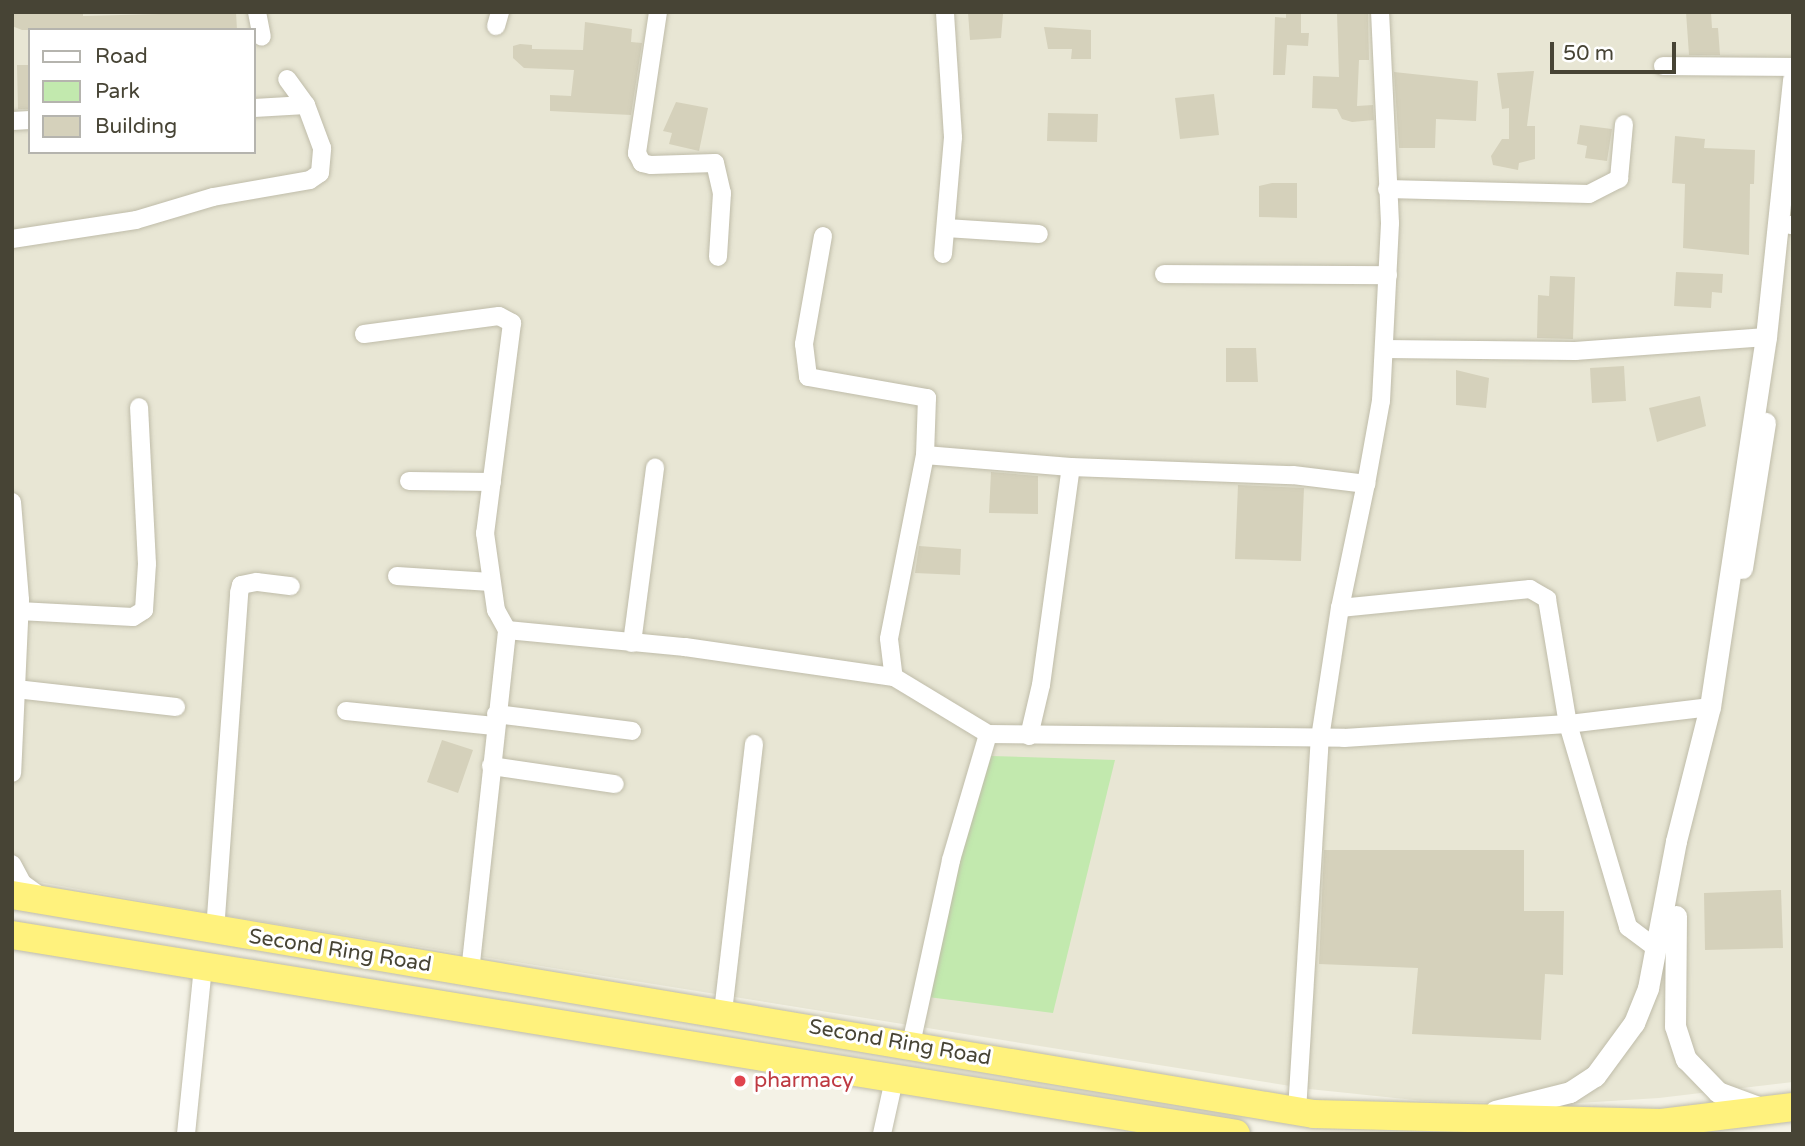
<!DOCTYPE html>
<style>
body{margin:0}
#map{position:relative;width:1805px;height:1146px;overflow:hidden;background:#f4f2e6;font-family:"Varela Round",sans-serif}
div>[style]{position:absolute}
.residential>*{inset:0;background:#e8e6d4}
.green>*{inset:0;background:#c2e9ae}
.building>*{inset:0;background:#d5d1bb}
.roads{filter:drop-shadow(0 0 2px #bfbca9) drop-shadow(0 0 2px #bfbca9)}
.minor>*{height:18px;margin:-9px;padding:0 9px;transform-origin:9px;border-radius:9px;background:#fff}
.tertiary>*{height:21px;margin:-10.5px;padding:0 10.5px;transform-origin:10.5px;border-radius:10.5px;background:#fff}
.trunk>*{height:28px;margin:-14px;padding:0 14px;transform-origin:14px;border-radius:14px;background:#fff27d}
.dots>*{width:19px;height:19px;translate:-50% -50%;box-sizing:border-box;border:4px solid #fff;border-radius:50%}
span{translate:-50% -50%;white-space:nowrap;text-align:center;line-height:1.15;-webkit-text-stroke:6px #fff;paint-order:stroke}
.street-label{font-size:21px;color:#474435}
.health-label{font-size:21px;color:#be3a42}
.left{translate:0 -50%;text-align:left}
.frame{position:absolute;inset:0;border:14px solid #474435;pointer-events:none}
.legend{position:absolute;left:28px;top:28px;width:228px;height:126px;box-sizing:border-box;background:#fff;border:2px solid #b5b4ae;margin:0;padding:9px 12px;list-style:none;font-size:21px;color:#474435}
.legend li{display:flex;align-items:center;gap:14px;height:35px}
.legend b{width:35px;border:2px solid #b5b4ae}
.scale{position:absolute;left:1550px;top:42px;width:126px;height:32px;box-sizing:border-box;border:4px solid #474435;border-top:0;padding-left:9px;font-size:21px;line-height:24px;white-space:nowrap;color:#474435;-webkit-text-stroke:5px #fff;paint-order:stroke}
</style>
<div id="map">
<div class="residential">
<div style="clip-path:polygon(evenodd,12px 12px,1793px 12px,1793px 1082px,1659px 1098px,1563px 1104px,1424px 1101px,1309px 1089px,215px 914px,12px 877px,12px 12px,30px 30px,254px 30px,254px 152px,30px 152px,30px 30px)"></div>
</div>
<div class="green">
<div style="clip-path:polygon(991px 756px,1115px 760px,1053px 1013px,928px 997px,983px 763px)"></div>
</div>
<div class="building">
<div style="clip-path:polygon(12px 12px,83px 12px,83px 16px,236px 12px,237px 30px,22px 30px,12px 26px)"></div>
<div style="clip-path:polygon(968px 12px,1003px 14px,1001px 38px,970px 40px)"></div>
<div style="clip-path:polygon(1286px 12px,1301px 12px,1301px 33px,1309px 33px,1308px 46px,1287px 45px,1285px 75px,1273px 75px,1275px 17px,1286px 18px)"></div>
<div style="clip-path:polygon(1368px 12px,1369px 60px,1359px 60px,1357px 106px,1373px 105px,1374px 120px,1352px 122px,1342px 119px,1337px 109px,1312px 108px,1313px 76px,1339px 77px,1337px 13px)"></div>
<div style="clip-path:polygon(1686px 12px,1711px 12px,1712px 28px,1718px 28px,1720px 55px,1689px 55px)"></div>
<div style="clip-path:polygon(585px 22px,632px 29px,631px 42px,642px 43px,631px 115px,550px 111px,550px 95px,571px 96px,574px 70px,524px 68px,513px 58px,513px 46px,520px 44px,532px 45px,532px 49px,583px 50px)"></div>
<div style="clip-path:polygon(1044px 27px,1091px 30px,1091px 59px,1071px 59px,1072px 49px,1048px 49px)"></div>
<div style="clip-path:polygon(17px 65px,30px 65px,30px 109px,18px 109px)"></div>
<div style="clip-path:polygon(1534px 71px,1527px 126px,1535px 126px,1535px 159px,1519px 163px,1518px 170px,1493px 165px,1491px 156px,1502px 139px,1509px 139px,1509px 108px,1502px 109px,1497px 73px)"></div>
<div style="clip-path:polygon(1394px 72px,1478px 81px,1476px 121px,1436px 119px,1435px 148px,1399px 148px)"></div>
<div style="clip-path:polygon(1214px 94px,1219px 135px,1180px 139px,1175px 98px)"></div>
<div style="clip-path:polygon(676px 102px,708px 108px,699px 151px,669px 144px,672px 133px,663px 131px)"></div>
<div style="clip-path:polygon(1048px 113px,1098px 114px,1097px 142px,1047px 141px)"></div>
<div style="clip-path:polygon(1580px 125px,1612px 129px,1607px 161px,1585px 158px,1587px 146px,1577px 144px)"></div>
<div style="clip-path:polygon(1675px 136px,1705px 139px,1704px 148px,1755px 150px,1754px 184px,1750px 184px,1749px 255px,1683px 248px,1685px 184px,1672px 183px)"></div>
<div style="clip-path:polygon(1272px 183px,1297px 183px,1297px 218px,1259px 217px,1259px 186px)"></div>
<div style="clip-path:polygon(1676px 272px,1723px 274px,1722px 293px,1712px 292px,1711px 308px,1674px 306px)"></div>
<div style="clip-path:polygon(1550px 276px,1575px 277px,1573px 339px,1537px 338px,1538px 295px,1549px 296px)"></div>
<div style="clip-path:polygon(1226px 348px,1256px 348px,1258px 382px,1226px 382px)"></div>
<div style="clip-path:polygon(1624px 366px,1626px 401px,1592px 403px,1590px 368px)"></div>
<div style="clip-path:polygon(1456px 370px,1489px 378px,1486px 408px,1456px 405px)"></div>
<div style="clip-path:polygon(1700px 396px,1706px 426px,1657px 442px,1649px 408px)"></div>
<div style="clip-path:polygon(991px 472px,1038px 476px,1038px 514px,989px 513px)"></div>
<div style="clip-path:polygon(1238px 485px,1304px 488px,1301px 561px,1235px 559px)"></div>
<div style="clip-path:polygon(919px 546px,961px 549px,960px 575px,915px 573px)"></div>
<div style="clip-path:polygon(442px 740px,473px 750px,458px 793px,427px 782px)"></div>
<div style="clip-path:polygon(1324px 850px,1524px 850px,1524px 911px,1564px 911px,1563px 975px,1545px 974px,1541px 1040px,1412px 1034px,1418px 968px,1319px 964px)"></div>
<div style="clip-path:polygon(1781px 890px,1783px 948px,1705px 950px,1704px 893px)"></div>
</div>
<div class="roads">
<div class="minor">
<div style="left:257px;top:12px;width:25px;rotate:79deg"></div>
<div style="left:658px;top:12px;width:143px;rotate:98.5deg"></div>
<div style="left:637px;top:153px;width:11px;rotate:63deg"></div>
<div style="left:642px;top:163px;width:9px;rotate:13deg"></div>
<div style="left:651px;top:165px;width:64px;rotate:-1.8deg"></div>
<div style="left:715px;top:163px;width:31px;rotate:77deg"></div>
<div style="left:722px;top:193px;width:64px;rotate:93.6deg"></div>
<div style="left:496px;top:26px;width:15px;rotate:-74deg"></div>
<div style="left:1663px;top:66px;width:130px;rotate:0.4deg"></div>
<div style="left:254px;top:108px;width:52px;rotate:-3.3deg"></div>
<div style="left:12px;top:121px;width:18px;rotate:-3deg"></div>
<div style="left:1387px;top:189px;width:202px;rotate:1.4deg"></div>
<div style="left:1589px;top:194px;width:34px;rotate:-27deg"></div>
<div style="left:1619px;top:179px;width:55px;rotate:-84.8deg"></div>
<div style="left:1790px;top:225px;width:3px"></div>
<div style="left:946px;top:228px;width:93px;rotate:3.7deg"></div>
<div style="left:823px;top:236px;width:110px;rotate:100deg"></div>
<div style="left:804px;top:344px;width:33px;rotate:83deg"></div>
<div style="left:808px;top:377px;width:121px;rotate:10deg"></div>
<div style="left:927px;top:398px;width:57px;rotate:92deg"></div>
<div style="left:925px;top:455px;width:187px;rotate:101.1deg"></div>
<div style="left:889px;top:639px;width:38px;rotate:83deg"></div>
<div style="left:894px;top:677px;width:110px;rotate:31.2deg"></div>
<div style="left:988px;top:734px;width:356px;rotate:0.6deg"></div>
<div style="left:1344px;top:738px;width:224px;rotate:-3.6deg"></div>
<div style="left:1568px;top:724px;width:143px;rotate:-6.8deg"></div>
<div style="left:12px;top:239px;width:125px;rotate:-8.7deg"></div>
<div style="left:136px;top:220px;width:80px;rotate:-16.6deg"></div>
<div style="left:213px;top:197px;width:98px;rotate:-9.9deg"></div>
<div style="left:310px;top:180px;width:12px;rotate:-35deg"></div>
<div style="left:320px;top:173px;width:25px;rotate:-85deg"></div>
<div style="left:322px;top:148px;width:46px;rotate:-110.4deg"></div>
<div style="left:306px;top:105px;width:32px;rotate:-126deg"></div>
<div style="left:943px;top:254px;width:117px;rotate:-85.1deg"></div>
<div style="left:953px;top:137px;width:125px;rotate:-93.7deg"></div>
<div style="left:1164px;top:274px;width:224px;rotate:0.3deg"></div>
<div style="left:364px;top:334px;width:136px;rotate:-7.6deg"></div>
<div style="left:499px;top:316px;width:15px;rotate:28deg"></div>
<div style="left:512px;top:323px;width:212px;rotate:97.3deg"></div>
<div style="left:485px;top:533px;width:78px;rotate:81.9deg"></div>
<div style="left:496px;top:610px;width:23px;rotate:61deg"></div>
<div style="left:507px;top:630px;width:179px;rotate:5.5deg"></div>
<div style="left:685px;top:647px;width:211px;rotate:8.2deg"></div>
<div style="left:1384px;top:349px;width:191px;rotate:0.6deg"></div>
<div style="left:1575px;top:351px;width:192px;rotate:-4.2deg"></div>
<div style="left:925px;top:455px;width:146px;rotate:4.7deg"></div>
<div style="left:1071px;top:467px;width:222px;rotate:2.1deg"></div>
<div style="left:1293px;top:475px;width:74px;rotate:7deg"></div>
<div style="left:1366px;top:484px;width:84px;rotate:-79.8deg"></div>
<div style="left:1381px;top:401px;width:178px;rotate:-87.1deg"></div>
<div style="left:1390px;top:223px;width:211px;rotate:-92.7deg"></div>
<div style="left:409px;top:481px;width:83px;rotate:0.7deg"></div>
<div style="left:12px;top:502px;width:98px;rotate:85.3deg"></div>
<div style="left:20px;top:600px;width:173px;rotate:92.6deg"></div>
<div style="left:397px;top:576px;width:94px;rotate:3.7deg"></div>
<div style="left:1340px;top:608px;width:191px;rotate:-5.7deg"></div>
<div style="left:1530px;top:589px;width:20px;rotate:30deg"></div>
<div style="left:1547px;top:599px;width:127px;rotate:80.5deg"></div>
<div style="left:1568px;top:724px;width:212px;rotate:73.5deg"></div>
<div style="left:1628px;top:927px;width:36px;rotate:37deg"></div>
<div style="left:19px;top:611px;width:114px;rotate:3deg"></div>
<div style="left:133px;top:617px;width:13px;rotate:-32deg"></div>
<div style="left:144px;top:610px;width:46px;rotate:-86.3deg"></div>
<div style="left:147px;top:564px;width:157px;rotate:-92.9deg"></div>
<div style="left:632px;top:643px;width:177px;rotate:-82.5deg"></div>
<div style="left:16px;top:689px;width:161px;rotate:6.4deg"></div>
<div style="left:346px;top:711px;width:149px;rotate:5.8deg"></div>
<div style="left:496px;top:714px;width:137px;rotate:7.1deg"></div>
<div style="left:1029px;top:736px;width:52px;rotate:-76.8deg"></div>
<div style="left:1041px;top:685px;width:220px;rotate:-82.2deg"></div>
<div style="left:491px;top:766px;width:125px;rotate:8.3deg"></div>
<div style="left:12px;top:864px;width:21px;rotate:62deg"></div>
<div style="left:22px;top:883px;width:24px;rotate:36deg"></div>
<div style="left:215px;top:931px;width:339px;rotate:-85.9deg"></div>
<div style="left:239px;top:593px;width:8px;rotate:-76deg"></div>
<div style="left:241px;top:585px;width:16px;rotate:-11deg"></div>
<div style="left:257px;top:582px;width:34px;rotate:7deg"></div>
<div style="left:470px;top:972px;width:344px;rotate:-83.8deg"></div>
<div style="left:723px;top:1012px;width:270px;rotate:-83.4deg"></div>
<div style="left:911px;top:1044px;width:188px;rotate:-77.7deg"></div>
<div style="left:951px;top:860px;width:131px;rotate:-73.6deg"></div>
<div style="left:1297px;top:1111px;width:374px;rotate:-86.5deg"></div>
<div style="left:1320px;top:738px;width:132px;rotate:-81.3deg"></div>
<div style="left:1340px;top:608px;width:127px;rotate:-78.2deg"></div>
<div style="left:186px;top:1134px;width:168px;rotate:-84.2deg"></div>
<div style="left:882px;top:1134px;width:55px;rotate:-77.5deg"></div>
</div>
<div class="tertiary">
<div style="left:1742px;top:568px;width:147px;rotate:-81deg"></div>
<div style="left:1676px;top:916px;width:110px;rotate:90.5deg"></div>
<div style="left:1675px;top:1026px;width:35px;rotate:72deg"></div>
<div style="left:1686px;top:1059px;width:46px;rotate:45.9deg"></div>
<div style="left:1718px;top:1092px;width:49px;rotate:20.3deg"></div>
<div style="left:1495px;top:1111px;width:77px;rotate:-14.2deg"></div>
<div style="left:1570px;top:1092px;width:30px;rotate:-33deg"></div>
<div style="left:1595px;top:1076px;width:66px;rotate:-53.7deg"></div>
<div style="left:1634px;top:1023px;width:38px;rotate:-68deg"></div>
<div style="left:1648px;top:988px;width:150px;rotate:-79.2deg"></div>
<div style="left:1676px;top:841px;width:138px;rotate:-75.8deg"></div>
<div style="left:1710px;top:707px;width:374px;rotate:-81.4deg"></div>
<div style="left:1766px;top:337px;width:259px;rotate:-84deg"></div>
</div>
<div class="trunk">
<div style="left:12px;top:895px;width:1320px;rotate:9.55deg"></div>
<div style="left:1314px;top:1114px;width:347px;rotate:1.5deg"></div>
<div style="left:1661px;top:1123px;width:133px;rotate:-6.9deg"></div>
<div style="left:12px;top:935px;width:1240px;rotate:9.23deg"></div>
</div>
</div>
<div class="dots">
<div style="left:740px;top:1081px;background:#e0444e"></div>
</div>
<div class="street-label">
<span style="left:340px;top:951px;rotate:9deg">Second Ring Road</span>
<span style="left:900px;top:1043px;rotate:10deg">Second Ring Road</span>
</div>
<div class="health-label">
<span class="left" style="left:754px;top:1081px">pharmacy</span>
</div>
<div class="frame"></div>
<ul class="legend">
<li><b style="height:9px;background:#fff"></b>Road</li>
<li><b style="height:19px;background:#c2e9ae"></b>Park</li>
<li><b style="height:19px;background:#d5d1bb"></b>Building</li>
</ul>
<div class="scale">50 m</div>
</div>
